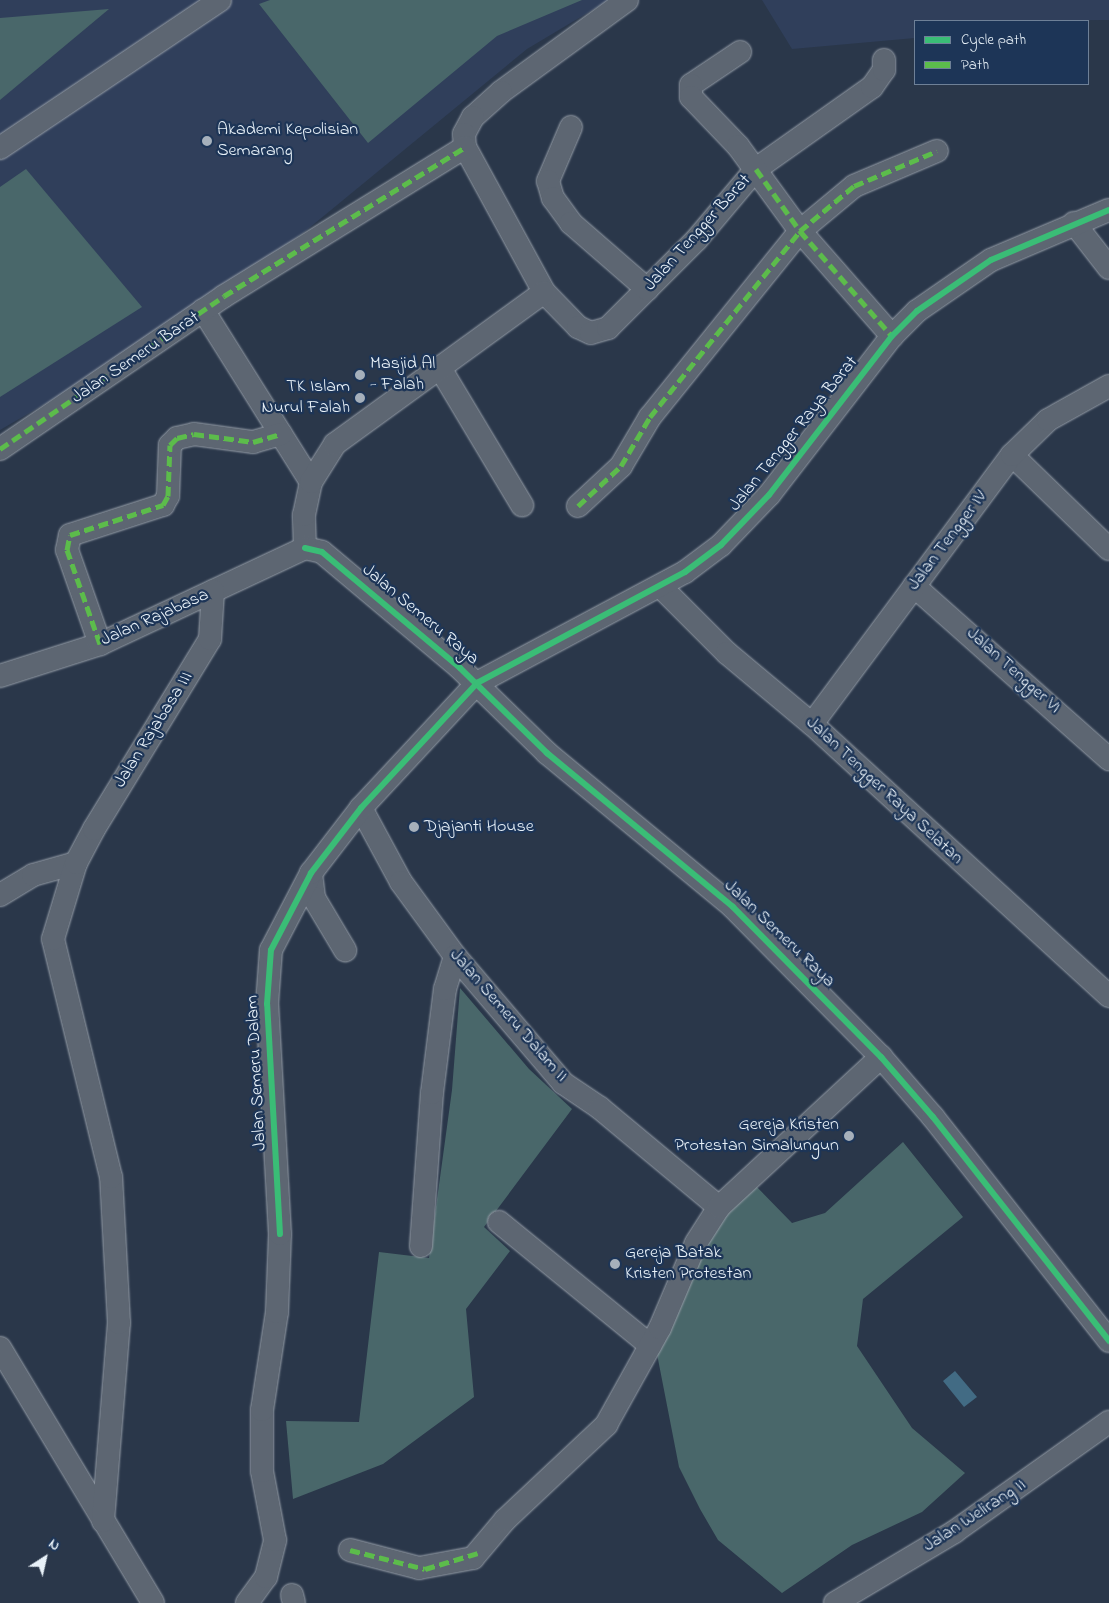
<!DOCTYPE html>
<style>
body{margin:0}
#map{position:relative;width:1109px;height:1603px;overflow:hidden;background:#2a374a;font-family:"Indie Flower",sans-serif}
div>[style]{position:absolute}
.built>*{inset:0;background:#303f5b}
.green>*{inset:0;background:#49676a}
.water>*{inset:0;background:#426b84}
.roads{filter:drop-shadow(0 0 1px #959da7) drop-shadow(0 0 1px #959da7)}
.minor>*{height:22px;margin:-11px;padding:0 11px;transform-origin:11px;border-radius:11px;background:#5d6672}
.quiet>*{height:5px;margin-top:-2.5px;transform-origin:0;background:repeating-linear-gradient(90deg,#5cbc4b 0 10px,transparent 0 15px)}
.cycleway>*{height:6px;margin:-3px;padding:0 3px;transform-origin:3px;border-radius:3px;background:#3abd76}
.dots>*{width:14px;height:14px;translate:-50% -50%;box-sizing:border-box;border:2px solid #1d3557;border-radius:50%}
span{translate:-50% -50%;white-space:nowrap;text-align:center;line-height:1.15;-webkit-text-stroke:4.5px #1d3557;paint-order:stroke}
.poi-label{font-size:18px;color:#e8f1f8}
.left{translate:0 -50%;text-align:left}
.right{translate:-100% -50%;text-align:right}
.street-label{font-size:18px;color:#e8f1f8}
.legend{position:absolute;left:914px;top:20px;width:175px;height:65px;box-sizing:border-box;background:#1d3557;border:1px solid #6e8097;margin:0;padding:6px 9px;list-style:none;font-size:15px;color:#e8f1f8}
.legend li{display:flex;align-items:center;gap:10px;height:25px}
.legend b{width:25px;border:1px solid #6e8097}
.north{position:absolute;left:20px;top:1533px;width:50px;height:50px;-webkit-text-stroke:4px #1d3557;paint-order:stroke;rotate:35deg;font-size:14px;font-weight:700;line-height:20px;text-align:center;color:#e8f1f8}
.north::after{content:'';display:block;margin:auto;width:18px;height:22px;background:#e8f1f8;clip-path:polygon(50% 0,100% 100%,50% 72%,0 100%)}
</style>
<div id="map">
<div class="built">
<div style="clip-path:polygon(0 0,609px 0,527px 49px,303px 233px,100px 372px,0 430px)"></div>
<div style="clip-path:polygon(762px 0,1109px 0,1109px 20px,915px 21px,915px 38px,792px 49px)"></div>
</div>
<div class="green">
<div style="clip-path:polygon(270px 0,582px 0,497px 36px,368px 143px,259px 4px)"></div>
<div style="clip-path:polygon(109px 9px,0 100px,0 18px)"></div>
<div style="clip-path:polygon(26px 169px,142px 307px,0 397px,0 187px)"></div>
<div style="clip-path:polygon(460px 988px,529px 1069px,572px 1109px,484px 1227px,510px 1251px,466px 1309px,474px 1397px,383px 1464px,293px 1499px,286px 1421px,359px 1422px,379px 1252px,429px 1258px,452px 1090px)"></div>
<div style="clip-path:polygon(903px 1142px,963px 1217px,863px 1299px,857px 1346px,912px 1428px,965px 1473px,922px 1512px,852px 1545px,782px 1593px,718px 1540px,700px 1509px,679px 1467px,657px 1354px,688px 1272px,749px 1179px,792px 1223px,825px 1213px)"></div>
</div>
<div class="water">
<div style="clip-path:polygon(955px 1371px,977px 1397px,964px 1407px,943px 1381px)"></div>
</div>
<div class="roads">
<div class="minor">
<div style="left:627px;top:0;width:156px;rotate:143.9deg"></div>
<div style="left:501px;top:92px;width:38px;rotate:138deg"></div>
<div style="left:473px;top:117px;width:19px;rotate:118deg"></div>
<div style="left:464px;top:134px;width:13px;rotate:86deg"></div>
<div style="left:465px;top:147px;width:165px;rotate:61.4deg"></div>
<div style="left:544px;top:292px;width:49px;rotate:45.8deg"></div>
<div style="left:578px;top:327px;width:14px;rotate:25deg"></div>
<div style="left:591px;top:333px;width:18px;rotate:-16deg"></div>
<div style="left:608px;top:328px;width:126px;rotate:-45deg"></div>
<div style="left:697px;top:239px;width:92px;rotate:-49.9deg"></div>
<div style="left:756px;top:169px;width:142px;rotate:-35.3deg"></div>
<div style="left:872px;top:87px;width:21px;rotate:-55deg"></div>
<div style="left:884px;top:70px;width:10px;rotate:-90deg"></div>
<div style="left:740px;top:52px;width:59px;rotate:146deg"></div>
<div style="left:691px;top:85px;width:12px;rotate:90deg"></div>
<div style="left:691px;top:97px;width:68px;rotate:46.2deg"></div>
<div style="left:738px;top:146px;width:105px;rotate:53.9deg"></div>
<div style="left:800px;top:231px;width:140px;rotate:48.8deg"></div>
<div style="left:571px;top:127px;width:59px;rotate:113.1deg"></div>
<div style="left:548px;top:181px;width:18px;rotate:74deg"></div>
<div style="left:553px;top:198px;width:31px;rotate:54deg"></div>
<div style="left:571px;top:223px;width:101px;rotate:41deg"></div>
<div style="left:0;top:148px;width:265px;rotate:-33.9deg"></div>
<div style="left:1074px;top:223px;width:57px;rotate:52.1deg"></div>
<div style="left:203px;top:310px;width:203px;rotate:57.9deg"></div>
<div style="left:440px;top:368px;width:160px;rotate:59.1deg"></div>
<div style="left:0;top:449px;width:271px;rotate:-34.3deg"></div>
<div style="left:224px;top:296px;width:283px;rotate:-31.7deg"></div>
<div style="left:1012px;top:455px;width:135px;rotate:44.1deg"></div>
<div style="left:578px;top:506px;width:59px;rotate:-42.9deg"></div>
<div style="left:621px;top:466px;width:57px;rotate:-59.4deg"></div>
<div style="left:650px;top:417px;width:239px;rotate:-51.1deg"></div>
<div style="left:800px;top:231px;width:70px;rotate:-39.8deg"></div>
<div style="left:854px;top:186px;width:90px;rotate:-22.9deg"></div>
<div style="left:305px;top:548px;width:17px;rotate:13deg"></div>
<div style="left:322px;top:552px;width:180px;rotate:40deg"></div>
<div style="left:460px;top:668px;width:122px;rotate:44.3deg"></div>
<div style="left:547px;top:753px;width:241px;rotate:39.6deg"></div>
<div style="left:733px;top:907px;width:211px;rotate:45.4deg"></div>
<div style="left:881px;top:1057px;width:79px;rotate:49.1deg"></div>
<div style="left:933px;top:1117px;width:285px;rotate:51.8deg"></div>
<div style="left:305px;top:548px;width:33px;rotate:-92deg"></div>
<div style="left:304px;top:515px;width:34px;rotate:-78deg"></div>
<div style="left:311px;top:482px;width:45px;rotate:-57.7deg"></div>
<div style="left:335px;top:444px;width:258px;rotate:-36deg"></div>
<div style="left:660px;top:586px;width:95px;rotate:45deg"></div>
<div style="left:727px;top:653px;width:111px;rotate:39.9deg"></div>
<div style="left:812px;top:724px;width:403px;rotate:42.5deg"></div>
<div style="left:914px;top:586px;width:261px;rotate:41.6deg"></div>
<div style="left:100px;top:644px;width:100px;rotate:-109.3deg"></div>
<div style="left:67px;top:550px;width:15px;rotate:-79deg"></div>
<div style="left:70px;top:535px;width:98px;rotate:-17.9deg"></div>
<div style="left:163px;top:505px;width:10px;rotate:-61deg"></div>
<div style="left:168px;top:496px;width:51px;rotate:-87.8deg"></div>
<div style="left:170px;top:445px;width:10px;rotate:-45deg"></div>
<div style="left:177px;top:438px;width:17px;rotate:-13deg"></div>
<div style="left:194px;top:434px;width:60px;rotate:7.7deg"></div>
<div style="left:253px;top:442px;width:29px;rotate:-16deg"></div>
<div style="left:0;top:676px;width:105px;rotate:-17.7deg"></div>
<div style="left:100px;top:644px;width:226px;rotate:-25.1deg"></div>
<div style="left:812px;top:724px;width:335px;rotate:-53.4deg"></div>
<div style="left:1012px;top:455px;width:50px;rotate:-44.2deg"></div>
<div style="left:1048px;top:420px;width:70px;rotate:-29.1deg"></div>
<div style="left:361px;top:808px;width:84px;rotate:61.6deg"></div>
<div style="left:401px;top:882px;width:92px;rotate:53.9deg"></div>
<div style="left:455px;top:956px;width:167px;rotate:49.6deg"></div>
<div style="left:563px;top:1083px;width:45px;rotate:34deg"></div>
<div style="left:600px;top:1108px;width:155px;rotate:39.8deg"></div>
<div style="left:311px;top:873px;width:25px;rotate:83deg"></div>
<div style="left:314px;top:898px;width:61px;rotate:59.2deg"></div>
<div style="left:0;top:895px;width:39px;rotate:-31deg"></div>
<div style="left:33px;top:875px;width:45px;rotate:-15.6deg"></div>
<div style="left:499px;top:1222px;width:195px;rotate:39.2deg"></div>
<div style="left:421px;top:1246px;width:153px;rotate:-85.9deg"></div>
<div style="left:432px;top:1093px;width:105px;rotate:-82.9deg"></div>
<div style="left:445px;top:989px;width:34px;rotate:-73deg"></div>
<div style="left:0;top:1348px;width:297px;rotate:59deg"></div>
<div style="left:103px;top:1521px;width:199px;rotate:-85.4deg"></div>
<div style="left:119px;top:1323px;width:146px;rotate:-93.1deg"></div>
<div style="left:111px;top:1177px;width:245px;rotate:-103.7deg"></div>
<div style="left:53px;top:939px;width:79px;rotate:-73.2deg"></div>
<div style="left:76px;top:863px;width:38px;rotate:-62deg"></div>
<div style="left:94px;top:829px;width:223px;rotate:-58.6deg"></div>
<div style="left:210px;top:639px;width:48px;rotate:-86.4deg"></div>
<div style="left:350px;top:1550px;width:71px;rotate:14.6deg"></div>
<div style="left:419px;top:1568px;width:55px;rotate:-10.5deg"></div>
<div style="left:473px;top:1558px;width:50px;rotate:-49.9deg"></div>
<div style="left:505px;top:1520px;width:139px;rotate:-43.2deg"></div>
<div style="left:606px;top:1425px;width:111px;rotate:-60.9deg"></div>
<div style="left:660px;top:1328px;width:92px;rotate:-67deg"></div>
<div style="left:696px;top:1243px;width:43px;rotate:-57.4deg"></div>
<div style="left:719px;top:1207px;width:221px;rotate:-42.8deg"></div>
<div style="left:292px;top:1595px;width:8px;rotate:76deg"></div>
<div style="left:247px;top:1603px;width:32px;rotate:-54deg"></div>
<div style="left:266px;top:1577px;width:38px;rotate:-76deg"></div>
<div style="left:275px;top:1540px;width:70px;rotate:-100.7deg"></div>
<div style="left:262px;top:1471px;width:61px;rotate:-90deg"></div>
<div style="left:262px;top:1410px;width:99px;rotate:-81.3deg"></div>
<div style="left:277px;top:1312px;width:78px;rotate:-87.8deg"></div>
<div style="left:280px;top:1234px;width:230px;rotate:-93.2deg"></div>
<div style="left:267px;top:1004px;width:54px;rotate:-85.8deg"></div>
<div style="left:271px;top:950px;width:87px;rotate:-62.5deg"></div>
<div style="left:311px;top:873px;width:82px;rotate:-52.4deg"></div>
<div style="left:361px;top:808px;width:171px;rotate:-47.1deg"></div>
<div style="left:477px;top:683px;width:236px;rotate:-28.1deg"></div>
<div style="left:685px;top:572px;width:45px;rotate:-36.9deg"></div>
<div style="left:721px;top:545px;width:69px;rotate:-46.2deg"></div>
<div style="left:769px;top:495px;width:201px;rotate:-52.3deg"></div>
<div style="left:892px;top:336px;width:35px;rotate:-45deg"></div>
<div style="left:917px;top:311px;width:90px;rotate:-34.6deg"></div>
<div style="left:991px;top:260px;width:128px;rotate:-23deg"></div>
<div style="left:835px;top:1603px;width:139px;rotate:-30.8deg"></div>
<div style="left:954px;top:1532px;width:190px;rotate:-35.4deg"></div>
</div>
</div>
<div class="quiet">
<div style="left:756px;top:169px;width:76px;rotate:54.6deg"></div>
<div style="left:800px;top:231px;width:140px;rotate:48.8deg"></div>
<div style="left:0;top:449px;width:271px;rotate:-34.3deg"></div>
<div style="left:224px;top:296px;width:283px;rotate:-31.7deg"></div>
<div style="left:578px;top:506px;width:59px;rotate:-42.9deg"></div>
<div style="left:621px;top:466px;width:57px;rotate:-59.4deg"></div>
<div style="left:650px;top:417px;width:239px;rotate:-51.1deg"></div>
<div style="left:800px;top:231px;width:70px;rotate:-39.8deg"></div>
<div style="left:854px;top:186px;width:90px;rotate:-22.9deg"></div>
<div style="left:100px;top:644px;width:100px;rotate:-109.3deg"></div>
<div style="left:67px;top:550px;width:15px;rotate:-79deg"></div>
<div style="left:70px;top:535px;width:98px;rotate:-17.9deg"></div>
<div style="left:163px;top:505px;width:10px;rotate:-61deg"></div>
<div style="left:168px;top:496px;width:51px;rotate:-87.8deg"></div>
<div style="left:170px;top:445px;width:10px;rotate:-45deg"></div>
<div style="left:177px;top:438px;width:17px;rotate:-13deg"></div>
<div style="left:194px;top:434px;width:60px;rotate:7.7deg"></div>
<div style="left:253px;top:442px;width:29px;rotate:-16deg"></div>
<div style="left:350px;top:1550px;width:77px;rotate:14.2deg"></div>
<div style="left:425px;top:1569px;width:55px;rotate:-16.8deg"></div>
</div>
<div class="cycleway">
<div style="left:305px;top:548px;width:17px;rotate:13deg"></div>
<div style="left:322px;top:552px;width:180px;rotate:40deg"></div>
<div style="left:460px;top:668px;width:122px;rotate:44.3deg"></div>
<div style="left:547px;top:753px;width:241px;rotate:39.6deg"></div>
<div style="left:733px;top:907px;width:211px;rotate:45.4deg"></div>
<div style="left:881px;top:1057px;width:79px;rotate:49.1deg"></div>
<div style="left:933px;top:1117px;width:285px;rotate:51.8deg"></div>
<div style="left:280px;top:1234px;width:230px;rotate:-93.2deg"></div>
<div style="left:267px;top:1004px;width:54px;rotate:-85.8deg"></div>
<div style="left:271px;top:950px;width:87px;rotate:-62.5deg"></div>
<div style="left:311px;top:873px;width:82px;rotate:-52.4deg"></div>
<div style="left:361px;top:808px;width:171px;rotate:-47.1deg"></div>
<div style="left:477px;top:683px;width:236px;rotate:-28.1deg"></div>
<div style="left:685px;top:572px;width:45px;rotate:-36.9deg"></div>
<div style="left:721px;top:545px;width:69px;rotate:-46.2deg"></div>
<div style="left:769px;top:495px;width:201px;rotate:-52.3deg"></div>
<div style="left:892px;top:336px;width:35px;rotate:-45deg"></div>
<div style="left:917px;top:311px;width:90px;rotate:-34.6deg"></div>
<div style="left:991px;top:260px;width:128px;rotate:-23deg"></div>
</div>
<div class="dots">
<div style="left:207px;top:141px;background:#a6b0bb"></div>
<div style="left:360px;top:375px;background:#a6b0bb"></div>
<div style="left:360px;top:398px;background:#a6b0bb"></div>
<div style="left:414px;top:827px;background:#a6b0bb"></div>
<div style="left:849px;top:1136px;background:#a6b0bb"></div>
<div style="left:615px;top:1264px;background:#a6b0bb"></div>
</div>
<div class="poi-label">
<span class="left" style="left:217px;top:141px">Akademi Kepolisian<br>Semarang</span>
<span class="left" style="left:370px;top:375px">Masjid Al<br>- Falah</span>
<span class="right" style="left:350px;top:398px">TK Islam<br>Nurul Falah</span>
<span class="left" style="left:424px;top:827px">Djajanti House</span>
<span class="right" style="left:839px;top:1136px">Gereja Kristen<br>Protestan Simalungun</span>
<span class="left" style="left:625px;top:1264px">Gereja Batak<br>Kristen Protestan</span>
</div>
<div class="street-label">
<span style="left:698px;top:233px;rotate:-48deg">Jalan Tengger Barat</span>
<span style="left:136px;top:358px;rotate:-34deg">Jalan Semeru Barat</span>
<span style="left:794px;top:434px;rotate:-51deg">Jalan Tengger Raya Barat</span>
<span style="left:948px;top:541px;rotate:-53deg">Jalan Tengger IV</span>
<span style="left:420px;top:615px;rotate:40deg">Jalan Semeru Raya</span>
<span style="left:155px;top:618px;rotate:-24deg">Jalan Rajabasa</span>
<span style="left:1013px;top:671px;rotate:42deg">Jalan Tengger VI</span>
<span style="left:154px;top:730px;rotate:-58deg">Jalan Rajabasa III</span>
<span style="left:884px;top:791px;rotate:43deg">Jalan Tengger Raya Selatan</span>
<span style="left:779px;top:934px;rotate:44deg">Jalan Semeru Raya</span>
<span style="left:508px;top:1016px;rotate:49deg">Jalan Semeru Dalam II</span>
<span style="left:257px;top:1073px;rotate:-93deg">Jalan Semeru Dalam</span>
<span style="left:975px;top:1516px;rotate:-33deg">Jalan Welirang II</span>
</div>
<ul class="legend">
<li><b style="height:6px;background:#3abd76"></b>Cycle path</li>
<li><b style="height:6px;background:#5cbc4b"></b>Path</li>
</ul>
<div class="north">N</div>
</div>
